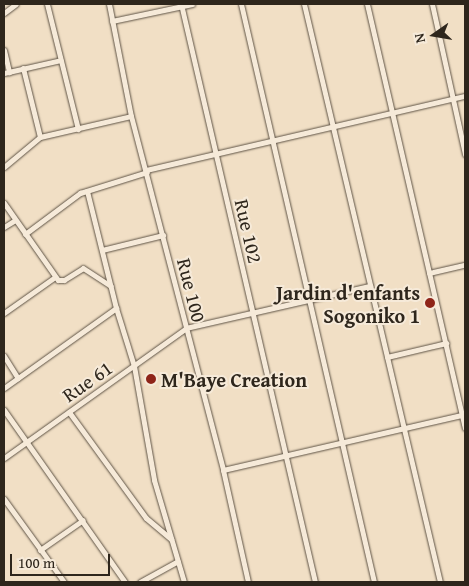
<!DOCTYPE html>
<style>
body{margin:0}
#map{position:relative;width:469px;height:586px;overflow:hidden;background:#f1dfc5;font-family:"Gentium Book Plus",serif}
div>[style]{position:absolute}
.roads{filter:drop-shadow(0 0 1px #5f5446) drop-shadow(0 0 1px #5f5446)}
.minor>*{height:5px;margin:-2.5px;padding:0 2.5px;transform-origin:2.5px;border-radius:2.5px;background:#f6ead9}
.dots>*{width:14px;height:14px;translate:-50% -50%;box-sizing:border-box;border:2px solid #f6ead9;border-radius:50%}
span{translate:-50% -50%;white-space:nowrap;text-align:center;line-height:1.15;-webkit-text-stroke:4px #f6ead9;paint-order:stroke}
.street-label{font-size:20px;color:#2e261c}
.poi-label{font-size:20px;color:#2e261c;font-weight:700}
.right{translate:-100% -50%;text-align:right}
.left{translate:0 -50%;text-align:left}
.frame{position:absolute;inset:0;border:5px solid #2e261c;pointer-events:none}
.north{position:absolute;left:409px;top:10px;width:50px;height:50px;-webkit-text-stroke:4px #f6ead9;paint-order:stroke;rotate:257deg;font-size:14px;font-weight:700;line-height:20px;text-align:center;color:#2e261c}
.north::after{content:'';display:block;margin:auto;width:18px;height:22px;background:#2e261c;clip-path:polygon(50% 0,100% 100%,50% 72%,0 100%)}
.scale{position:absolute;left:10px;top:554px;width:100px;height:22px;box-sizing:border-box;border:2px solid #2e261c;border-top:0;padding-left:6px;font-size:15px;line-height:18px;white-space:nowrap;color:#2e261c;-webkit-text-stroke:4px #f6ead9;paint-order:stroke}
</style>
<div id="map">
<div class="roads">
<div class="minor">
<div style="left:47px;top:4px;width:129px;rotate:76.1deg"></div>
<div style="left:109px;top:4px;width:114px;rotate:78.9deg"></div>
<div style="left:131px;top:116px;width:366px;rotate:75.4deg"></div>
<div style="left:223px;top:470px;width:115px;rotate:77.4deg"></div>
<div style="left:181px;top:4px;width:593px;rotate:76.95deg"></div>
<div style="left:241px;top:4px;width:593px;rotate:77.04deg"></div>
<div style="left:304px;top:4px;width:594px;rotate:76.76deg"></div>
<div style="left:367px;top:4px;width:435px;rotate:77deg"></div>
<div style="left:432px;top:4px;width:154px;rotate:77.6deg"></div>
<div style="left:4px;top:13px;width:15px;rotate:-37deg"></div>
<div style="left:112px;top:21px;width:82px;rotate:-12deg"></div>
<div style="left:4px;top:50px;width:23px;rotate:77deg"></div>
<div style="left:23px;top:68px;width:71px;rotate:76.2deg"></div>
<div style="left:4px;top:73px;width:58px;rotate:-12.8deg"></div>
<div style="left:4px;top:167px;width:47px;rotate:-39.8deg"></div>
<div style="left:40px;top:137px;width:93px;rotate:-13deg"></div>
<div style="left:146px;top:170px;width:327px;rotate:-13.1deg"></div>
<div style="left:87px;top:191px;width:121px;rotate:76.1deg"></div>
<div style="left:116px;top:308px;width:61px;rotate:72.8deg"></div>
<div style="left:134px;top:366px;width:116px;rotate:80deg"></div>
<div style="left:154px;top:480px;width:106px;rotate:73.6deg"></div>
<div style="left:4px;top:203px;width:94px;rotate:55deg"></div>
<div style="left:58px;top:280px;width:6px"></div>
<div style="left:64px;top:280px;width:22px;rotate:-32deg"></div>
<div style="left:83px;top:268px;width:33px;rotate:33deg"></div>
<div style="left:4px;top:227px;width:13px;rotate:-32deg"></div>
<div style="left:25px;top:234px;width:69px;rotate:-36.7deg"></div>
<div style="left:80px;top:193px;width:70px;rotate:-17.4deg"></div>
<div style="left:102px;top:250px;width:63px;rotate:-13.8deg"></div>
<div style="left:429px;top:273px;width:37px;rotate:-13deg"></div>
<div style="left:4px;top:313px;width:62px;rotate:-35.2deg"></div>
<div style="left:4px;top:356px;width:26px;rotate:58deg"></div>
<div style="left:387px;top:357px;width:61px;rotate:-13.3deg"></div>
<div style="left:4px;top:388px;width:138px;rotate:-35.5deg"></div>
<div style="left:4px;top:410px;width:210px;rotate:54.9deg"></div>
<div style="left:69px;top:412px;width:131px;rotate:54deg"></div>
<div style="left:146px;top:518px;width:33px;rotate:40deg"></div>
<div style="left:4px;top:458px;width:224px;rotate:-35.5deg"></div>
<div style="left:186px;top:328px;width:189px;rotate:-12.9deg"></div>
<div style="left:223px;top:470px;width:248px;rotate:-13deg"></div>
<div style="left:4px;top:499px;width:102px;rotate:54.1deg"></div>
<div style="left:40px;top:550px;width:52px;rotate:-34.9deg"></div>
<div style="left:140px;top:582px;width:43px;rotate:-28.9deg"></div>
</div>
</div>
<div class="dots">
<div style="left:430px;top:303px;background:#8f2418"></div>
<div style="left:151px;top:379px;background:#8f2418"></div>
</div>
<div class="street-label">
<span style="left:249px;top:231px;rotate:77deg">Rue 102</span>
<span style="left:192px;top:290px;rotate:76deg">Rue 100</span>
<span style="left:87px;top:381px;rotate:-35deg">Rue 61</span>
</div>
<div class="poi-label">
<span class="right" style="left:420px;top:304px">Jardin d'enfants<br>Sogoniko 1</span>
<span class="left" style="left:161px;top:379px">M'Baye Creation</span>
</div>
<div class="frame"></div>
<div class="north">N</div>
<div class="scale">100 m</div>
</div>
